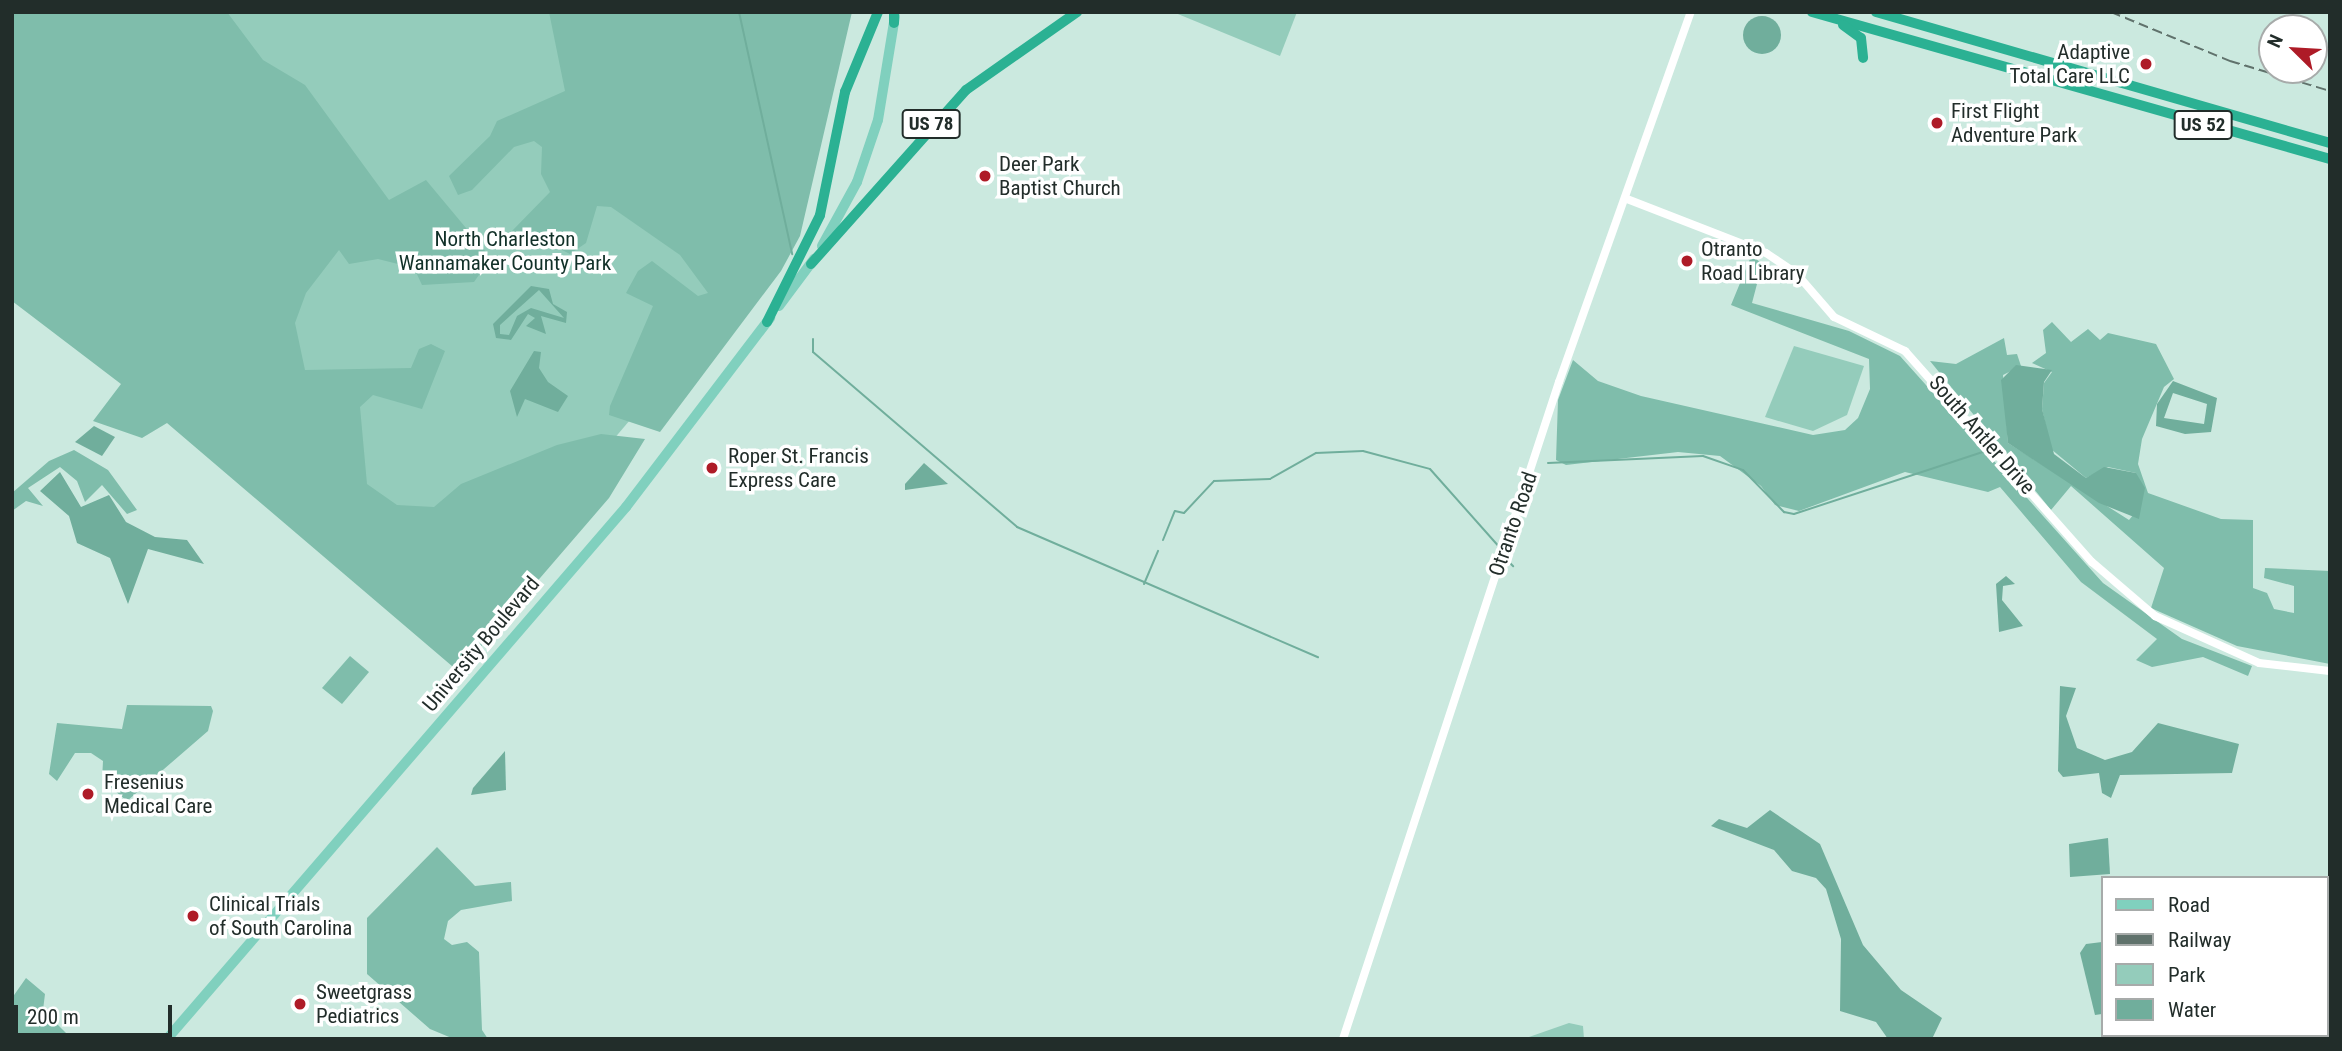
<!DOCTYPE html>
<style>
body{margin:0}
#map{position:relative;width:2342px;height:1051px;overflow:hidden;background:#cbe9df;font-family:"Roboto Condensed",sans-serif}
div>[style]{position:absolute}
.green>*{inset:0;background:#94ccbb}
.forest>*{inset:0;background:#7fbdab}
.water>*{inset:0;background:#70ae9c}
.round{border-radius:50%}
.stream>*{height:2px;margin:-1px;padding:0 1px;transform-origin:1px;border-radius:1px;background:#70ae9c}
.minor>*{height:8px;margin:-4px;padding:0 4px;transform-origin:4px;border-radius:4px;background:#fff}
.major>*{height:10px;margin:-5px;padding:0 5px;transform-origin:5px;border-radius:5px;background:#80d0be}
.highway>*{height:10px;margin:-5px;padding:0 5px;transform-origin:5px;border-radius:5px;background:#2bb193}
.rail>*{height:2px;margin-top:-1px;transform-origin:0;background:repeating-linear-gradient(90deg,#60726c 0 10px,transparent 0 15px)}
.dots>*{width:19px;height:19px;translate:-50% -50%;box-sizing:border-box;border:4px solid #fff;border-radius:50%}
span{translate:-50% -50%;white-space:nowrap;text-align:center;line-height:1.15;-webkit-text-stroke:7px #fff;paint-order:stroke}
.shield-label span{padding:2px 5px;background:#fff;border:2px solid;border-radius:5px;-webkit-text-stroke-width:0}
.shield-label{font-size:19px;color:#222d2a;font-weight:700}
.poi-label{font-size:21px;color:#222d2a}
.right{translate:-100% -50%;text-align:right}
.left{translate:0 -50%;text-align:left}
.park-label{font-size:21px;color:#113028}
.street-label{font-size:21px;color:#222d2a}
.frame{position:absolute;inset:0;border:14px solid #222d2a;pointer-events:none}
.legend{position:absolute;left:2101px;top:876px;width:228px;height:161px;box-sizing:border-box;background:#fff;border:2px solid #a7abaa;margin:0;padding:9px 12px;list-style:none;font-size:21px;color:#222d2a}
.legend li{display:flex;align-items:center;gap:14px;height:35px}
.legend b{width:35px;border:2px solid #a7abaa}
.north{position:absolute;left:2258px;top:14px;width:70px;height:70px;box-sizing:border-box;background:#fff;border:2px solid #a7abaa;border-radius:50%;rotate:294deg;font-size:19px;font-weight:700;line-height:28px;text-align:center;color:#222d2a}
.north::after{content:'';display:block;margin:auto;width:24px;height:32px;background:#ae1b27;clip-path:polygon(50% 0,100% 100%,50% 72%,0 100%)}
.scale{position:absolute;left:14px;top:1005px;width:158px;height:32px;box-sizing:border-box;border:4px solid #222d2a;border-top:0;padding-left:9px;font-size:21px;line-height:24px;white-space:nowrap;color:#222d2a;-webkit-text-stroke:5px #fff;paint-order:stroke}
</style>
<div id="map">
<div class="green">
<div style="clip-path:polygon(201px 12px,636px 12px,738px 293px,448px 634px,250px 419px)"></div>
<div style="clip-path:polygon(1173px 12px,1297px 12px,1280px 56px)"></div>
<div style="clip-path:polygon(1794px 346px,1864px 366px,1847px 415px,1813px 431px,1765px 417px)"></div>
<div style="clip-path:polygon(1569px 1023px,1583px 1026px,1584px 1039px,1523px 1039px)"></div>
</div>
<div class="forest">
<div style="clip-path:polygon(12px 12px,227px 12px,263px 60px,305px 85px,389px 200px,426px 180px,491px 258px,474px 282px,422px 285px,414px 268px,378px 259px,349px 264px,339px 250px,306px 293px,295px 323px,305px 370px,411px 368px,419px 349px,431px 344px,445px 351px,422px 409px,373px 395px,360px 407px,367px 484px,397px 505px,434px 507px,461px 484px,557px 445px,601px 434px,645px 439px,609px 498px,459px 672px,167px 423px,142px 438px,93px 421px,121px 384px,12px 301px)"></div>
<div style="clip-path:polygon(549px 12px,852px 12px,800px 236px,781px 271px,660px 432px,609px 415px,610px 406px,653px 306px,626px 293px,638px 271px,652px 261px,698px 296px,708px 293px,680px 255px,611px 207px,597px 206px,586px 243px,570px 254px,530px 234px,514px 239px,512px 231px,550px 192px,541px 174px,542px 147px,534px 141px,514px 147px,472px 190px,458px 195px,449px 176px,490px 136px,497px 121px,565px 91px)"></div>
<div style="clip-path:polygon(1752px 254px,1762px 265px,1752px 303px,1849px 331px,1900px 356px,2103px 583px,2182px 639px,2252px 666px,2248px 676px,2203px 657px,2152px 667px,2136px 660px,2157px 639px,2081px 582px,2000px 487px,1988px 492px,1905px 472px,1799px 511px,1775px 505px,1761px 486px,1720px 456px,1678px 452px,1566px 465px,1556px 460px,1558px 400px,1573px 360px,1598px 381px,1641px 396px,1813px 435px,1845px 430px,1858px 418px,1870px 389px,1869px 359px,1731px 305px)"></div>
<div style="clip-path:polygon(2052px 322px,2071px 342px,2088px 329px,2100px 340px,2108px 333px,2156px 344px,2174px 379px,2164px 387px,2142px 439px,2138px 464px,2148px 493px,2221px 519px,2253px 520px,2253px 588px,2267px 593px,2274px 609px,2294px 613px,2294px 586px,2264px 578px,2265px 568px,2330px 571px,2330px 664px,2237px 646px,2151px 608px,2164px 568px,2071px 486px,2051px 510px,1930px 361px,1956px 364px,2004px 338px,2007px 355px,2017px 354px,2021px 366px,2003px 375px,2008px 443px,2129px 520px,2139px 508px,2136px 473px,2108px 467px,2086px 478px,2051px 449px,2042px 409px,2044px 383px,2052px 372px,2032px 363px,2046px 353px,2043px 330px)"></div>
<div style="clip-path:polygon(74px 450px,108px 470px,137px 510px,127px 514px,102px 485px,85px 502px,77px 481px,60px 467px,28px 488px,43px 506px,26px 501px,12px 511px,12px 493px,49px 461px)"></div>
<div style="clip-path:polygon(350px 656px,369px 672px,342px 704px,322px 688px)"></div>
<div style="clip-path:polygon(127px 705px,211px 706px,213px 711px,208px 731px,127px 801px,102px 780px,103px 761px,91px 753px,75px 753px,57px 781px,49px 774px,57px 723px,122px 729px)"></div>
<div style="clip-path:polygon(437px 847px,475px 886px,511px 882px,512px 901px,461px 910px,448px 921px,444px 939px,452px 945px,467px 942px,479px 952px,482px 1030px,488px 1039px,454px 1039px,430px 1029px,367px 974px,367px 918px)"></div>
<div style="clip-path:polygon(26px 978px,45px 994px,43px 1010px,72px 1039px,12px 1039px,12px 998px)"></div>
</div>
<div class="water">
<div class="round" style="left:1743px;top:16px;width:38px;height:38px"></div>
<div style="clip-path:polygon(evenodd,531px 286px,549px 289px,553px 304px,567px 312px,566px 323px,541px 316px,546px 334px,526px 326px,535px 318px,528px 314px,511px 340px,496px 338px,493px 324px,531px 286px,539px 290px,564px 318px,531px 308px,517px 316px,509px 335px,500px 334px,500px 325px,539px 290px)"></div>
<div style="clip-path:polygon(534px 351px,541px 352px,539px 368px,548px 382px,568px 396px,558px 412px,525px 399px,517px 417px,510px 391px)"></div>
<div style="clip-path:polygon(2016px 365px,2052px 370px,2044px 382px,2042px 409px,2054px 454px,2086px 478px,2104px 467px,2136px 473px,2145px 488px,2139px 519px,2099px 503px,2008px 443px,2001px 380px)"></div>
<div style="clip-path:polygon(evenodd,2173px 381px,2217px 398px,2211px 432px,2185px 434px,2156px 426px,2157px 404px,2173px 381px,2173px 393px,2207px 404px,2204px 424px,2164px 418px,2173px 393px)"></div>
<div style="clip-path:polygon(94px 426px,115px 437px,102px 456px,75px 442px)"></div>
<div style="clip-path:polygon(924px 463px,948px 484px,905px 490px,905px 484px)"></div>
<div style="clip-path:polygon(60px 472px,81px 507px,109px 495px,126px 522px,155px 537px,187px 540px,204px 564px,148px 549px,128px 604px,110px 558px,77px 543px,69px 516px,40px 491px)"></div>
<div style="clip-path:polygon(2006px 576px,2015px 584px,2003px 586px,2002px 600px,2023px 626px,1999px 632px,1996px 584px)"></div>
<div style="clip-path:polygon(2060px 686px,2076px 688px,2066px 716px,2077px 748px,2105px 760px,2132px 752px,2158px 723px,2239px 744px,2232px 773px,2120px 775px,2111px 798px,2102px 793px,2099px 773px,2063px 777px,2058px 771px)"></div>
<div style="clip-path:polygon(505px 751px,506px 790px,471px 795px,473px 788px)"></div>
<div style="clip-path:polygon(1770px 810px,1820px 844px,1863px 945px,1901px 990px,1942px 1018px,1932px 1039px,1888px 1039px,1876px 1022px,1840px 1011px,1841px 939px,1826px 889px,1816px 878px,1792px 871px,1774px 850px,1711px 826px,1719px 819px,1747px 828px)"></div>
<div style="clip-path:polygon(2108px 838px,2110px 874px,2070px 877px,2069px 844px)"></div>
<div style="clip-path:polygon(2102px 942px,2102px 1014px,2095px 1015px,2080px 953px,2086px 944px)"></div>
</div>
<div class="stream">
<div style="left:739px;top:12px;width:248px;rotate:77.6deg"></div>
<div style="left:813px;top:339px;width:13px;rotate:90deg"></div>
<div style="left:813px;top:352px;width:269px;rotate:40.6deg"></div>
<div style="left:1017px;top:527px;width:328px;rotate:23.4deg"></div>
<div style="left:1548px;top:463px;width:155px;rotate:-2.6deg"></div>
<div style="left:1703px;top:456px;width:42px;rotate:19.3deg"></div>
<div style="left:1743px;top:470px;width:59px;rotate:45.7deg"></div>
<div style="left:1784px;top:512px;width:10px;rotate:11deg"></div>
<div style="left:1794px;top:514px;width:205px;rotate:-18.2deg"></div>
<div style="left:1163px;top:540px;width:31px;rotate:-68deg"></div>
<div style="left:1175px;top:511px;width:9px;rotate:13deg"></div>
<div style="left:1184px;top:513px;width:44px;rotate:-46.8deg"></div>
<div style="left:1214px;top:481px;width:56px;rotate:-2deg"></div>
<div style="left:1270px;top:479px;width:53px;rotate:-29.5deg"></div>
<div style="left:1316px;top:453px;width:47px;rotate:-2.4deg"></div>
<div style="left:1363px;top:451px;width:69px;rotate:15deg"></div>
<div style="left:1430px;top:469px;width:107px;rotate:48.4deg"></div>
<div style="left:1504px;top:557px;width:13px;rotate:45deg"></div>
<div style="left:1144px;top:584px;width:36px;rotate:-67deg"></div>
</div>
<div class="minor">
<div style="left:1627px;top:199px;width:149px;rotate:21.2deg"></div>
<div style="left:1766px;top:253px;width:36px;rotate:34deg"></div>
<div style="left:1796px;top:273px;width:58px;rotate:49.2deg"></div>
<div style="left:1834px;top:317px;width:79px;rotate:25.6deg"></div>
<div style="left:1905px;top:351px;width:282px;rotate:48.5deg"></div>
<div style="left:2092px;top:562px;width:83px;rotate:40.6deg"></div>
<div style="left:2155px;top:616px;width:114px;rotate:24.3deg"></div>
<div style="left:2259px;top:663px;width:71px;rotate:6.4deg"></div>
<div style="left:1343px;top:1039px;width:692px;rotate:-71.8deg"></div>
<div style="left:1559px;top:382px;width:393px;rotate:-70.4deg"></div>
</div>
<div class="major">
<div style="left:822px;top:246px;width:73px;rotate:-61.3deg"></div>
<div style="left:857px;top:182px;width:65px;rotate:-71.3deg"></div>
<div style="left:878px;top:120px;width:105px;rotate:-80.7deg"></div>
<div style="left:779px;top:306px;width:59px;rotate:-53.3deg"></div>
<div style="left:167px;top:1039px;width:703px;rotate:-49.21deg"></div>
<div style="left:626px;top:507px;width:238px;rotate:-52.7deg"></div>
</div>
<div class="highway">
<div style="left:894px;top:12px;width:11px;rotate:90deg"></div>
<div style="left:1812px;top:12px;width:538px;rotate:15.84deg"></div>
<div style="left:1876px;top:12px;width:473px;rotate:16.1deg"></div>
<div style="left:1843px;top:25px;width:22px;rotate:36deg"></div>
<div style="left:1861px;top:38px;width:20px;rotate:84deg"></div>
<div style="left:811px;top:264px;width:233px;rotate:-48.3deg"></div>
<div style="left:966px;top:90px;width:136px;rotate:-35.1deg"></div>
<div style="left:767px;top:322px;width:119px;rotate:-63.6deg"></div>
<div style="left:820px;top:215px;width:126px;rotate:-78.5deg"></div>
<div style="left:845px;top:92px;width:87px;rotate:-67.6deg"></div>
</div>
<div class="rail">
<div style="left:2111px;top:12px;width:129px;rotate:22.4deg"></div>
<div style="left:2230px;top:61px;width:104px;rotate:16.7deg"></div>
</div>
<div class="dots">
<div style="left:2146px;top:64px;background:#ae1b27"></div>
<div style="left:1937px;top:123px;background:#ae1b27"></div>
<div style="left:985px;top:176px;background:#ae1b27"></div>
<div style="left:1687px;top:261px;background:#ae1b27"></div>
<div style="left:712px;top:468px;background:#ae1b27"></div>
<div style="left:88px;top:794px;background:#ae1b27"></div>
<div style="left:193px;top:916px;background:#ae1b27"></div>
<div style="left:300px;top:1004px;background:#ae1b27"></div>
</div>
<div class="shield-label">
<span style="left:931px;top:124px">US 78</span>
<span style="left:2203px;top:125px">US 52</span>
</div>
<div class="poi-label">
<span class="right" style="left:2130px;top:64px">Adaptive<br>Total Care LLC</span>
<span class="left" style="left:1951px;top:123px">First Flight<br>Adventure Park</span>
<span class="left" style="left:999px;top:176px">Deer Park<br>Baptist Church</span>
<span class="left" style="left:1701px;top:261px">Otranto<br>Road Library</span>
<span class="left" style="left:728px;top:468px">Roper St. Francis<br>Express Care</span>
<span class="left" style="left:104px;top:794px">Fresenius<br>Medical Care</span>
<span class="left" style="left:209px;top:916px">Clinical Trials<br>of South Carolina</span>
<span class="left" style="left:316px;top:1004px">Sweetgrass<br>Pediatrics</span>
</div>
<div class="park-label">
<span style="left:505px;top:251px">North Charleston<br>Wannamaker County Park</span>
</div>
<div class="street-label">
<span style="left:1982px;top:435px;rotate:49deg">South Antler Drive</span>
<span style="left:1513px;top:524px;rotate:-71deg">Otranto Road</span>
<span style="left:481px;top:644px;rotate:-50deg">University Boulevard</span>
</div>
<div class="frame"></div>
<ul class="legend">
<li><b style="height:9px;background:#80d0be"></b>Road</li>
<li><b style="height:9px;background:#60726c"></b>Railway</li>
<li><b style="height:19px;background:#94ccbb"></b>Park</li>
<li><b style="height:19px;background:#70ae9c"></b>Water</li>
</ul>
<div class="north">N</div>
<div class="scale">200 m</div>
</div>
